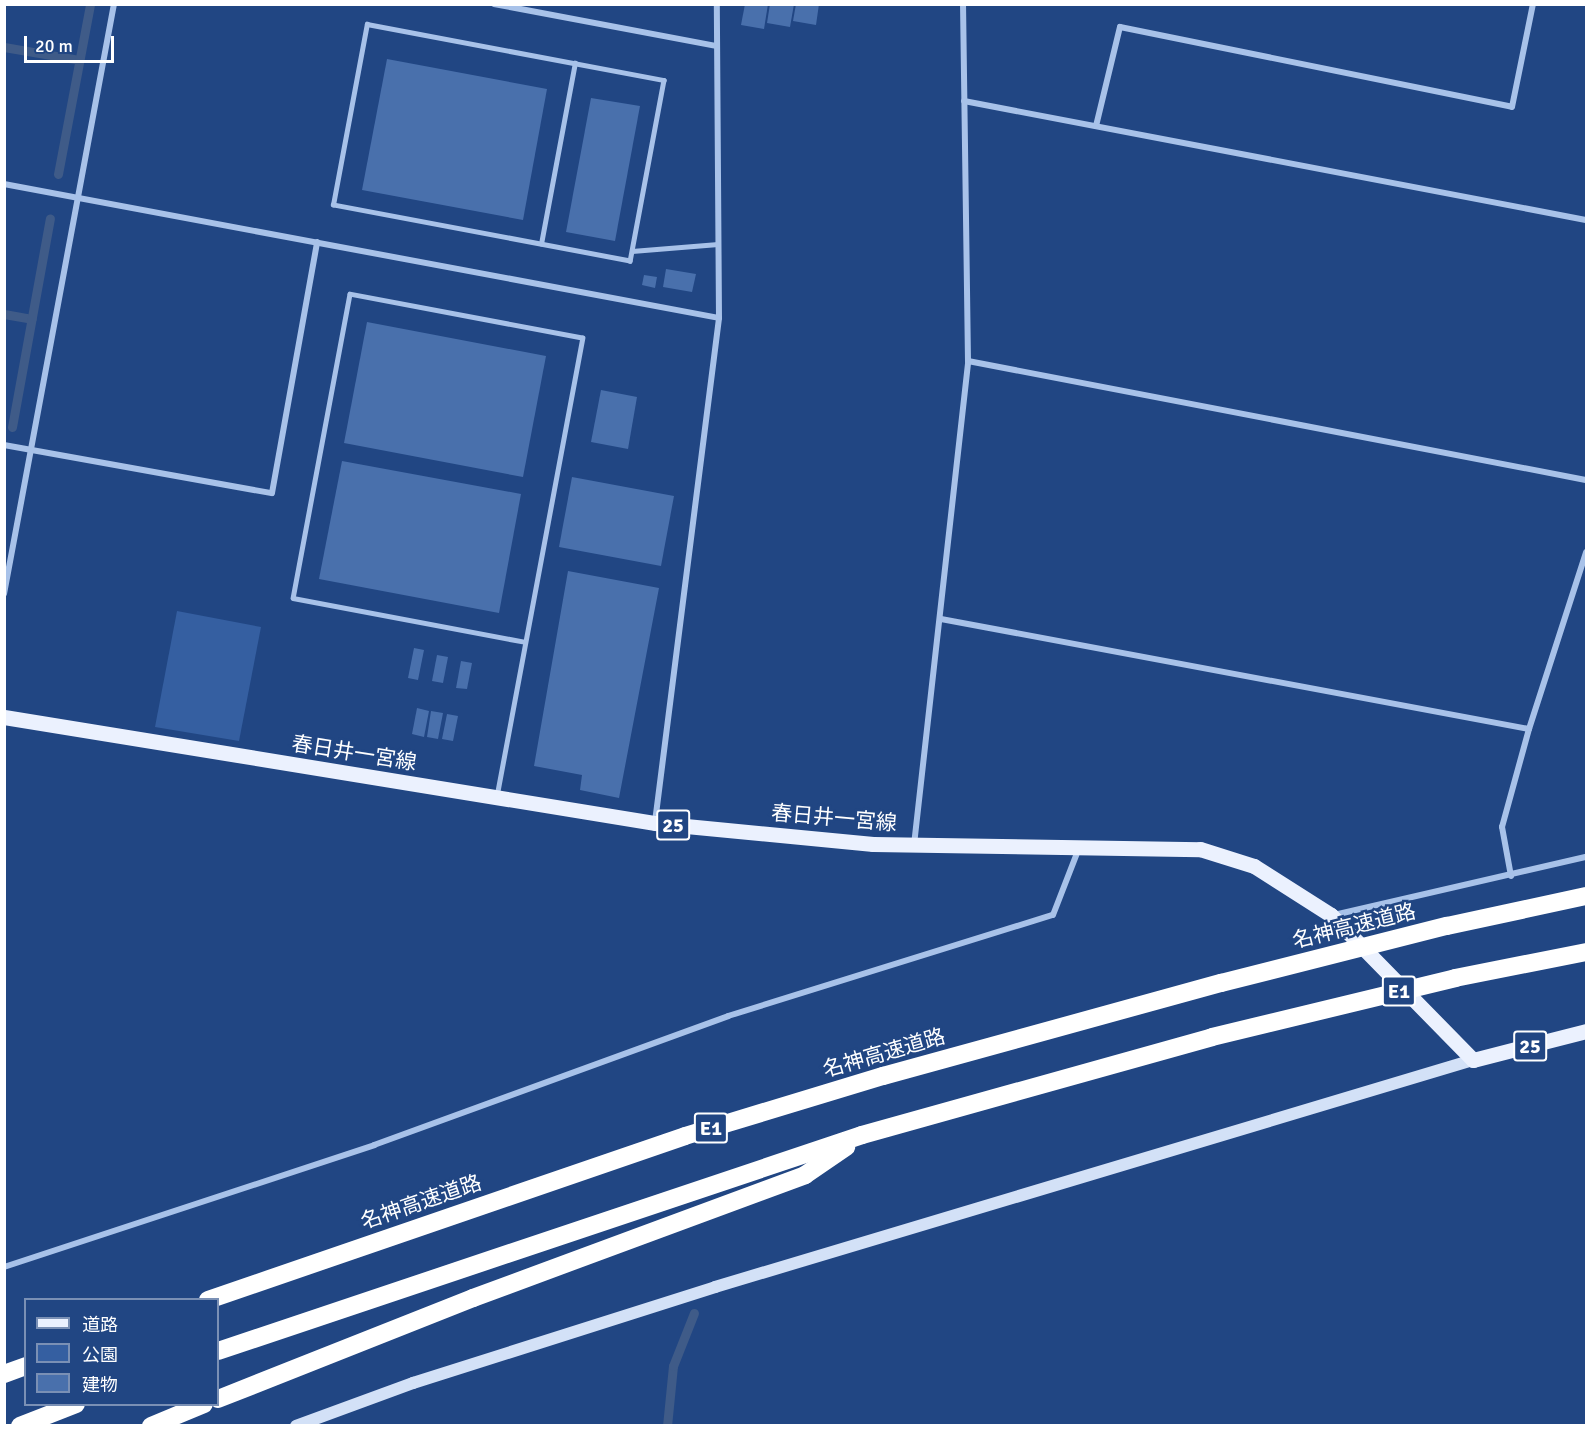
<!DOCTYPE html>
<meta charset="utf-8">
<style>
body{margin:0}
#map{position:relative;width:1591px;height:1430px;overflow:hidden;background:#214683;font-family:Signika,"Noto Sans JP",sans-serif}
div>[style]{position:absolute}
.green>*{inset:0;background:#355fa1}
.stream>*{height:9px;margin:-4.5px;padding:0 4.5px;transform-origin:4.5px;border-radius:4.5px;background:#3f5b88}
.building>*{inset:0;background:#4970ac}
.lane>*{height:4.5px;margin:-2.25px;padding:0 2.25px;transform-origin:2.25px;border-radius:2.25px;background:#a8c2e9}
.street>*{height:6px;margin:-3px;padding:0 3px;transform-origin:3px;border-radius:3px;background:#a8c2e9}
.secondary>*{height:12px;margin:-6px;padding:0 6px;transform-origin:6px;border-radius:6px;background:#d3e1f7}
.primary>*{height:15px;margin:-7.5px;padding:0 7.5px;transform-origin:7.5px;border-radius:7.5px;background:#ebf1fe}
.highway>*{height:18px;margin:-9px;padding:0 9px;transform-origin:9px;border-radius:9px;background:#fff}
.highway-bridge>*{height:18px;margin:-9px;padding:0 9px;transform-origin:9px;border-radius:9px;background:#fff}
span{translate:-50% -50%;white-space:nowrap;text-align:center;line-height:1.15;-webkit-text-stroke:5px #214683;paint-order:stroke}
.shield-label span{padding:2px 4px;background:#214683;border:2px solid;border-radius:4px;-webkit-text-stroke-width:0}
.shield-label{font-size:20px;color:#fff;font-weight:700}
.street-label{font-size:21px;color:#fff}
.frame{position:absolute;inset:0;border:6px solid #fff;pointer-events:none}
.legend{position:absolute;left:24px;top:1298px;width:195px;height:108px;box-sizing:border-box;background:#214683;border:2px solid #7a90b5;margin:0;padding:8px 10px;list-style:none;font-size:18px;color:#fff}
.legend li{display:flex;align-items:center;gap:12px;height:30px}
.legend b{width:30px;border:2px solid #7a90b5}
.scale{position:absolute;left:24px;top:36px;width:90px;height:27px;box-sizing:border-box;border:3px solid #fff;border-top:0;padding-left:8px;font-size:18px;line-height:21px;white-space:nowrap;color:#fff;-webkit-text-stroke:4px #214683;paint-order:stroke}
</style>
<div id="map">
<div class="green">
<div style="clip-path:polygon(177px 611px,261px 627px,239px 741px,155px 727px)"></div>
</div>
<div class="stream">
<div style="left:4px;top:47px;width:76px;rotate:9.8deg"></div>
<div style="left:58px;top:174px;width:173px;rotate:-79.3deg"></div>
<div style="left:4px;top:314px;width:28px;rotate:10deg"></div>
<div style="left:12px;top:427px;width:212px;rotate:-79.7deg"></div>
<div style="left:667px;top:1426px;width:60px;rotate:-84.3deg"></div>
<div style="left:673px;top:1366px;width:57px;rotate:-68.4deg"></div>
</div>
<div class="building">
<div style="clip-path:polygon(745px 4px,768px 4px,764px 29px,741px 25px)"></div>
<div style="clip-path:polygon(770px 4px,794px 4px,790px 27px,767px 23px)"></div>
<div style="clip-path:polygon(796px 4px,819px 4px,816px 25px,793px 21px)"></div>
<div style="clip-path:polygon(387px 59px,547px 89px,523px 220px,362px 190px)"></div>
<div style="clip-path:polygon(591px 98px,640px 106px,615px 241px,566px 232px)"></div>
<div style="clip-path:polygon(666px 269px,696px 274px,692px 292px,663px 287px)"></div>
<div style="clip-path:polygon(644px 275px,657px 277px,655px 288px,642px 285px)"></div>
<div style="clip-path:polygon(367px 322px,546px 356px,523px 477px,344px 443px)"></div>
<div style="clip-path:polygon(601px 390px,637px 397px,628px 449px,591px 442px)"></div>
<div style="clip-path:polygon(342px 461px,521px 494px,499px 613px,319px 579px)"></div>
<div style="clip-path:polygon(572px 477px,674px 496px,661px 566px,559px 547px)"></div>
<div style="clip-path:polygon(568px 571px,659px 588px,619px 798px,580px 790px,582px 775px,534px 766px)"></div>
<div style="clip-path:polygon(414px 648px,424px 650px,418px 680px,408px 678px)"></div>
<div style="clip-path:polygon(437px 655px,448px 657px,443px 683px,432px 681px)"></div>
<div style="clip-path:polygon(461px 661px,472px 663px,467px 689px,456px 688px)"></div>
<div style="clip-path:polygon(417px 708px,429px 711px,424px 737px,412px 734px)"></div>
<div style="clip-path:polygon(431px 711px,443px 713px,438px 739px,427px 737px)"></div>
<div style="clip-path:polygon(447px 714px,458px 716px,453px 741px,442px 739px)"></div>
</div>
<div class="lane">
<div style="left:367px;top:24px;width:302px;rotate:10.7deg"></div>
<div style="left:664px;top:80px;width:184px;rotate:100.6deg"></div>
<div style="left:630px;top:261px;width:302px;rotate:-169.3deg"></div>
<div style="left:333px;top:205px;width:184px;rotate:-79.4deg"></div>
<div style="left:541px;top:244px;width:184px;rotate:-79.4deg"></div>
<div style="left:632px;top:251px;width:86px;rotate:-4.7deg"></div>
<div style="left:497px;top:794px;width:464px;rotate:-79.4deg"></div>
<div style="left:582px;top:338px;width:236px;rotate:-169.3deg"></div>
<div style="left:350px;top:294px;width:309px;rotate:100.6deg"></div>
<div style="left:293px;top:598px;width:236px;rotate:10.7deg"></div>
</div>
<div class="street">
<div style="left:494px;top:4px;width:227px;rotate:10.7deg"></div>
<div style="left:964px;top:101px;width:633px;rotate:10.83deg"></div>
<div style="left:1096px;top:126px;width:102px;rotate:-76.4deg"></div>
<div style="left:1120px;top:27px;width:400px;rotate:11.5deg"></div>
<div style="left:1512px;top:107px;width:105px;rotate:-78.5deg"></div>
<div style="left:4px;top:184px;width:727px;rotate:10.61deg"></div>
<div style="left:968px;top:361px;width:629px;rotate:10.9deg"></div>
<div style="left:4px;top:445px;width:272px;rotate:10.2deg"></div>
<div style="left:272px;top:493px;width:255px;rotate:-79.8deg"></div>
<div style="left:4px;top:594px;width:600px;rotate:-79.44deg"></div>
<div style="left:941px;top:619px;width:598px;rotate:10.6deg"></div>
<div style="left:655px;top:822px;width:508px;rotate:-82.76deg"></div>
<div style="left:719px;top:318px;width:314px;rotate:-90.4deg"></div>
<div style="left:914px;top:845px;width:487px;rotate:-83.6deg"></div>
<div style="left:968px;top:361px;width:357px;rotate:-90.8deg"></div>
<div style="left:1511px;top:876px;width:50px;rotate:-100.4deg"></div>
<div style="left:1502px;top:827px;width:102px;rotate:-74.6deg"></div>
<div style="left:1529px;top:729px;width:186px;rotate:-72.1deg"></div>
<div style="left:1334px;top:915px;width:259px;rotate:-13deg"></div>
<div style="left:4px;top:1267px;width:390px;rotate:-18.2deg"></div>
<div style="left:374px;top:1145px;width:377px;rotate:-20deg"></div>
<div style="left:728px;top:1016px;width:340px;rotate:-17.3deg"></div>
<div style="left:1053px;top:915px;width:72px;rotate:-68.8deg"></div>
</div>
<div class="secondary">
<div style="left:296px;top:1426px;width:125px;rotate:-20.2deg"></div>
<div style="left:413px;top:1383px;width:317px;rotate:-17.6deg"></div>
<div style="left:715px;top:1287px;width:791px;rotate:-16.67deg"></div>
</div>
<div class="primary">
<div style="left:4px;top:717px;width:660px;rotate:9.25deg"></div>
<div style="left:655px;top:823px;width:219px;rotate:5.5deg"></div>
<div style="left:873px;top:844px;width:327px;rotate:0.9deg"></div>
<div style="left:1200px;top:849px;width:57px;rotate:17.5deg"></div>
<div style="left:1254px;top:866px;width:91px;rotate:32.5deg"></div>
<div style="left:1331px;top:915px;width:203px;rotate:45.6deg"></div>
<div style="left:1473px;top:1060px;width:117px;rotate:-14.4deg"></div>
</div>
<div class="highway">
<div style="left:208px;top:1300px;width:504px;rotate:-18.97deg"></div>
<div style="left:685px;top:1136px;width:207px;rotate:-16.9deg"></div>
<div style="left:883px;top:1076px;width:351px;rotate:-15.4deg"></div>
<div style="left:218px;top:1351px;width:679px;rotate:-18.54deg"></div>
<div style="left:862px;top:1135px;width:363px;rotate:-15.6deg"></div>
<div style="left:4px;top:1374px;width:23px;rotate:-20deg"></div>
<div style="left:218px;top:1399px;width:274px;rotate:-21.6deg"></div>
<div style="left:473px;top:1298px;width:354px;rotate:-20.3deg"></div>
<div style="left:805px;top:1175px;width:50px;rotate:-34.3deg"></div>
<div style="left:20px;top:1426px;width:60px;rotate:-21.4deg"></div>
<div style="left:151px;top:1426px;width:57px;rotate:-22.5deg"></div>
</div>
<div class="highway-bridge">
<div style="left:1221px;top:983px;width:233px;rotate:-14.2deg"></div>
<div style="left:1447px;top:926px;width:142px;rotate:-12.2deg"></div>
<div style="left:1212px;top:1037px;width:250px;rotate:-13.6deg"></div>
<div style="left:1455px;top:978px;width:134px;rotate:-11.2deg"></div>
</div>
<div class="shield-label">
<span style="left:673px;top:825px">25</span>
<span style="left:1399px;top:991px">E1</span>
<span style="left:1530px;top:1046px">25</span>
<span style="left:711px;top:1128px">E1</span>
</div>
<div class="street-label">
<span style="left:354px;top:753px;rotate:9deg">春日井一宮線</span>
<span style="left:834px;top:818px;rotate:5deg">春日井一宮線</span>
<span style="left:1354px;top:926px;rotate:-14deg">名神高速道路</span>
<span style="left:884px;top:1053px;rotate:-16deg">名神高速道路</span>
<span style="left:421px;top:1202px;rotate:-19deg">名神高速道路</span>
</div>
<div class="frame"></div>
<ul class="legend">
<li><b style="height:8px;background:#ebf1fe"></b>道路</li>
<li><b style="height:16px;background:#355fa1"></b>公園</li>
<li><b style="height:16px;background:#4970ac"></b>建物</li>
</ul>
<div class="scale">20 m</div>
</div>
